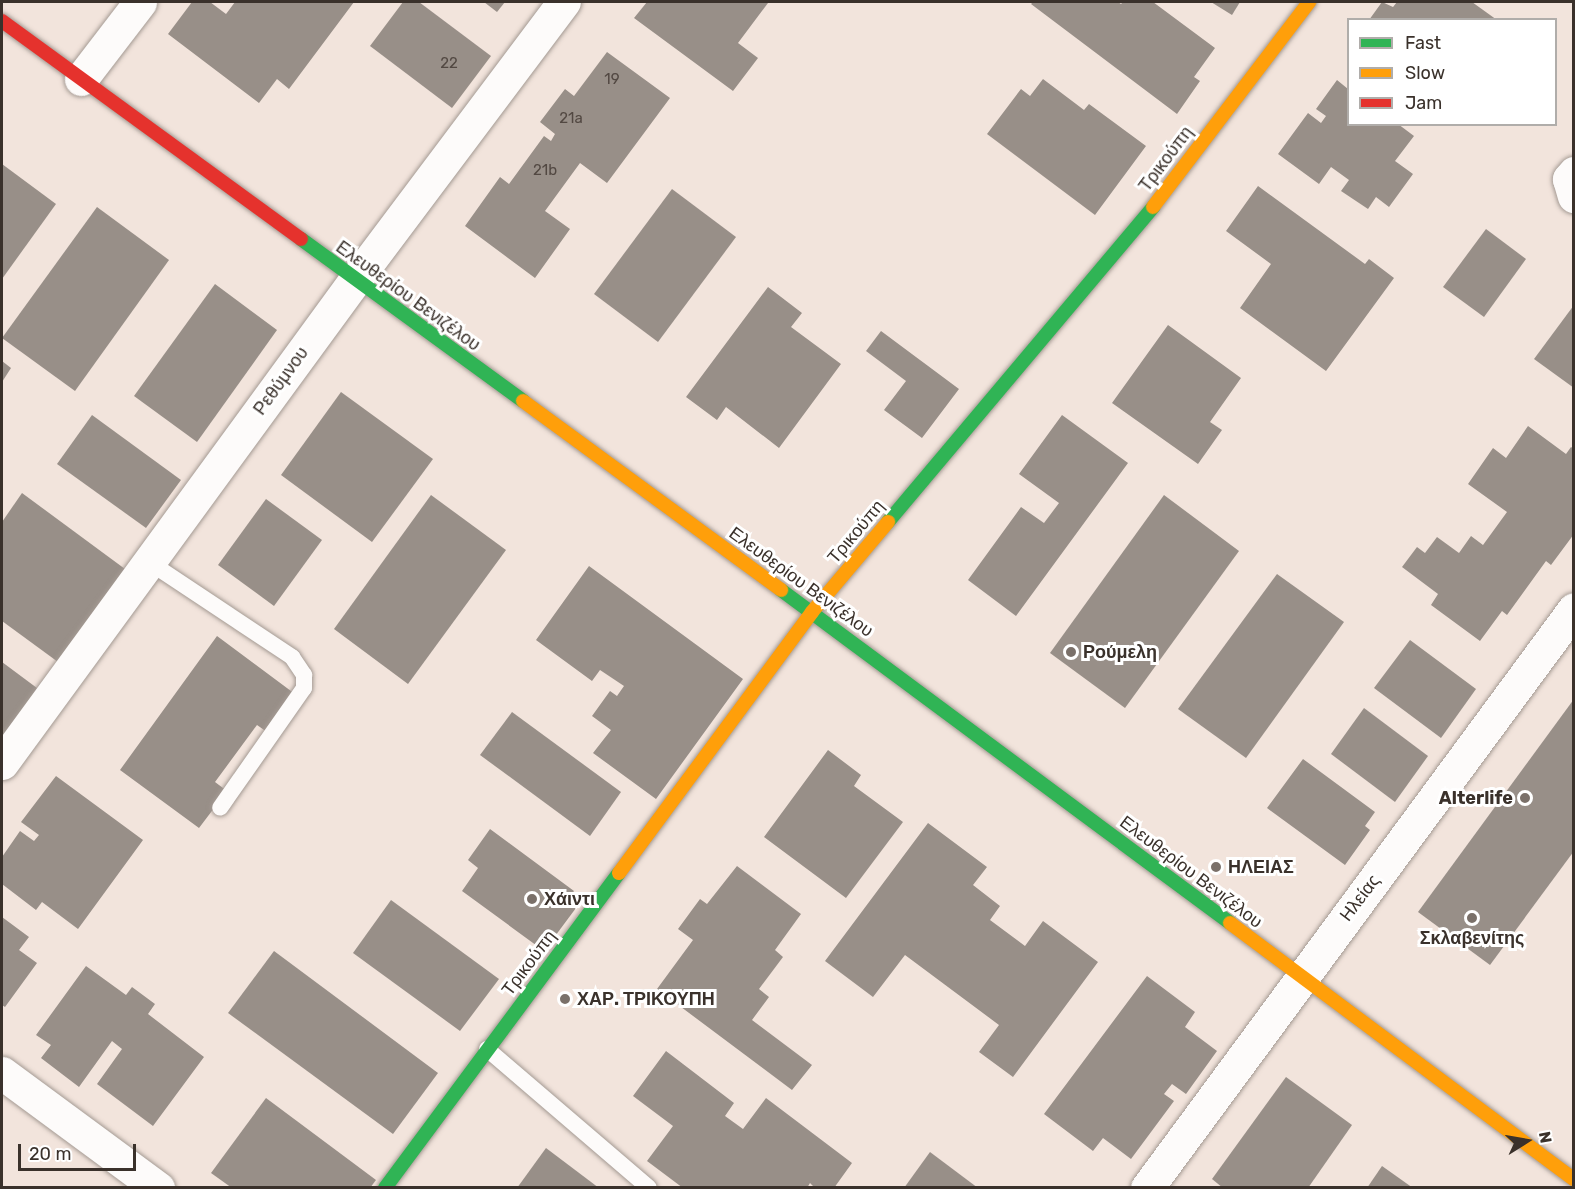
<!DOCTYPE html>
<meta charset="utf-8">
<style>
body{margin:0}
#map{position:relative;width:1575px;height:1189px;overflow:hidden;background:#f2e4dc;font-family:Rubik,sans-serif}
div>[style]{position:absolute}
.building>*{inset:0;background:#988f88}
.roads{filter:drop-shadow(0 0 2px #a49a93) drop-shadow(0 0 2px #a49a93)}
.lane>*{height:16px;margin:-8px;padding:0 8px;transform-origin:8px;border-radius:8px;background:#fdfbfa}
.street>*{height:33px;margin:-16.5px;padding:0 16.5px;transform-origin:16.5px;border-radius:16.5px;background:#fdfbfa}
.fast>*{height:14px;margin:-7px;padding:0 7px;transform-origin:7px;border-radius:7px;background:#30b455}
.slow>*{height:14px;margin:-7px;padding:0 7px;transform-origin:7px;border-radius:7px;background:#ff9f0a}
.jam>*{height:14px;margin:-7px;padding:0 7px;transform-origin:7px;border-radius:7px;background:#e5322d}
.dots>*{width:16px;height:16px;translate:-50% -50%;box-sizing:border-box;border:3px solid #fff;border-radius:50%}
span{translate:-50% -50%;white-space:nowrap;text-align:center;line-height:1.15;-webkit-text-stroke:6px #fff;paint-order:stroke}
.number-label{font-size:15px;color:#524842}
.number-label span{-webkit-text-stroke-width:0}
.street-label{font-size:18px;color:#3a312b}
.poi-label{font-size:18px;color:#3a312b;font-weight:700}
.left{translate:0 -50%;text-align:left}
.right{translate:-100% -50%;text-align:right}
.frame{position:absolute;inset:0;border:3px solid #3a312b;pointer-events:none}
.legend{position:absolute;left:1347px;top:18px;width:210px;height:108px;box-sizing:border-box;background:#fff;border:2px solid #b0adaa;margin:0;padding:8px 10px;list-style:none;font-size:18px;color:#3a312b}
.legend li{display:flex;align-items:center;gap:12px;height:30px}
.legend b{width:30px;border:2px solid #b0adaa}
.north{position:absolute;left:1497px;top:1111px;width:60px;height:60px;-webkit-text-stroke:4px #fff;paint-order:stroke;rotate:79deg;font-size:16px;font-weight:700;line-height:24px;text-align:center;color:#3a312b}
.north::after{content:'';display:block;margin:auto;width:21px;height:27px;background:#3a312b;clip-path:polygon(50% 0,100% 100%,50% 72%,0 100%)}
.scale{position:absolute;left:18px;top:1144px;width:118px;height:27px;box-sizing:border-box;border:3px solid #3a312b;border-top:0;padding-left:8px;font-size:18px;line-height:21px;white-space:nowrap;color:#3a312b;-webkit-text-stroke:4px #fff;paint-order:stroke}
</style>
<div id="map">
<div class="building">
<div style="clip-path:polygon(192px 2px,210px 2px,226px 14px,235px 2px,354px 2px,289px 89px,277px 79px,259px 103px,168px 34px)"></div>
<div style="clip-path:polygon(403px 2px,419px 2px,491px 56px,452px 108px,370px 46px)"></div>
<div style="clip-path:polygon(484px 2px,505px 2px,497px 12px)"></div>
<div style="clip-path:polygon(647px 2px,765px 2px,768px 3px,738px 43px,758px 58px,733px 91px,634px 18px)"></div>
<div style="clip-path:polygon(1033px 2px,1118px 2px,1121px 4px,1123px 2px,1153px 2px,1215px 48px,1194px 77px,1200px 81px,1177px 114px,1031px 4px)"></div>
<div style="clip-path:polygon(1211px 2px,1240px 2px,1232px 15px)"></div>
<div style="clip-path:polygon(1382px 2px,1393px 7px,1397px 2px,1472px 2px,1497px 20px,1369px 20px)"></div>
<div style="clip-path:polygon(607px 52px,670px 98px,607px 183px,580px 163px,545px 211px,570px 229px,535px 278px,465px 226px,500px 177px,509px 184px,544px 136px,551px 141px,555px 134px,540px 122px,565px 89px,574px 96px)"></div>
<div style="clip-path:polygon(1043px 79px,1084px 110px,1089px 104px,1146px 146px,1095px 215px,987px 134px,1021px 89px,1030px 96px)"></div>
<div style="clip-path:polygon(1337px 80px,1348px 89px,1348px 124px,1398px 124px,1414px 136px,1395px 161px,1413px 174px,1389px 207px,1376px 197px,1368px 209px,1341px 191px,1349px 180px,1331px 167px,1319px 184px,1278px 154px,1308px 113px,1321px 123px,1326px 116px,1316px 109px)"></div>
<div style="clip-path:polygon(2px 164px,56px 204px,2px 279px)"></div>
<div style="clip-path:polygon(1258px 186px,1365px 264px,1369px 259px,1394px 278px,1326px 371px,1240px 308px,1271px 264px,1226px 231px)"></div>
<div style="clip-path:polygon(672px 189px,736px 237px,658px 342px,594px 294px)"></div>
<div style="clip-path:polygon(97px 207px,169px 260px,75px 391px,2px 338px)"></div>
<div style="clip-path:polygon(1486px 229px,1526px 259px,1484px 317px,1443px 287px)"></div>
<div style="clip-path:polygon(215px 284px,277px 330px,197px 442px,134px 396px)"></div>
<div style="clip-path:polygon(768px 287px,802px 313px,791px 327px,841px 364px,779px 448px,726px 407px,717px 420px,686px 397px)"></div>
<div style="clip-path:polygon(1574px 305px,1574px 388px,1534px 359px)"></div>
<div style="clip-path:polygon(1168px 325px,1241px 378px,1210px 422px,1222px 430px,1198px 464px,1112px 403px)"></div>
<div style="clip-path:polygon(881px 331px,959px 389px,922px 438px,884px 410px,906px 381px,866px 351px)"></div>
<div style="clip-path:polygon(2px 361px,11px 368px,2px 382px)"></div>
<div style="clip-path:polygon(341px 392px,433px 459px,372px 542px,281px 475px)"></div>
<div style="clip-path:polygon(92px 415px,181px 480px,146px 528px,57px 464px)"></div>
<div style="clip-path:polygon(1062px 415px,1128px 463px,1016px 616px,968px 580px,1021px 507px,1044px 523px,1059px 503px,1019px 474px)"></div>
<div style="clip-path:polygon(1528px 426px,1566px 454px,1571px 447px,1574px 449px,1574px 534px,1551px 565px,1546px 561px,1507px 615px,1502px 611px,1480px 641px,1431px 605px,1438px 594px,1402px 567px,1417px 547px,1425px 553px,1437px 537px,1459px 553px,1471px 536px,1483px 545px,1507px 512px,1468px 484px,1493px 448px,1506px 458px)"></div>
<div style="clip-path:polygon(22px 493px,125px 569px,58px 662px,2px 621px,2px 522px)"></div>
<div style="clip-path:polygon(431px 495px,506px 550px,408px 684px,334px 629px)"></div>
<div style="clip-path:polygon(1164px 495px,1239px 551px,1125px 708px,1050px 653px)"></div>
<div style="clip-path:polygon(266px 499px,322px 540px,274px 606px,218px 565px)"></div>
<div style="clip-path:polygon(589px 566px,743px 679px,656px 799px,593px 753px,611px 730px,592px 716px,610px 691px,617px 696px,624px 686px,600px 670px,592px 681px,536px 640px)"></div>
<div style="clip-path:polygon(1277px 574px,1344px 622px,1246px 758px,1178px 709px)"></div>
<div style="clip-path:polygon(217px 636px,295px 694px,267px 732px,257px 725px,215px 782px,227px 791px,199px 828px,120px 770px)"></div>
<div style="clip-path:polygon(1410px 640px,1476px 689px,1441px 738px,1374px 688px)"></div>
<div style="clip-path:polygon(2px 662px,41px 691px,6px 738px,2px 735px)"></div>
<div style="clip-path:polygon(1574px 699px,1574px 851px,1490px 965px,1418px 912px)"></div>
<div style="clip-path:polygon(1364px 708px,1428px 756px,1395px 802px,1331px 754px)"></div>
<div style="clip-path:polygon(512px 712px,621px 792px,590px 836px,480px 755px)"></div>
<div style="clip-path:polygon(828px 750px,861px 775px,854px 786px,903px 822px,846px 898px,764px 837px)"></div>
<div style="clip-path:polygon(1303px 759px,1375px 812px,1365px 826px,1370px 830px,1345px 865px,1267px 808px)"></div>
<div style="clip-path:polygon(56px 776px,143px 840px,78px 929px,42px 902px,36px 910px,2px 884px,2px 857px,20px 831px,34px 841px,39px 835px,21px 822px)"></div>
<div style="clip-path:polygon(928px 823px,987px 867px,973px 885px,1000px 906px,990px 920px,1025px 946px,1043px 921px,1098px 962px,1013px 1077px,979px 1052px,999px 1025px,905px 955px,873px 997px,825px 961px)"></div>
<div style="clip-path:polygon(490px 829px,574px 891px,567px 901px,576px 908px,544px 951px,462px 891px,478px 868px,468px 860px)"></div>
<div style="clip-path:polygon(737px 866px,801px 914px,775px 950px,783px 957px,759px 989px,769px 997px,752px 1020px,812px 1065px,792px 1090px,657px 989px,693px 940px,678px 929px,700px 899px,707px 904px)"></div>
<div style="clip-path:polygon(391px 900px,499px 979px,460px 1031px,353px 953px)"></div>
<div style="clip-path:polygon(2px 917px,29px 937px,19px 950px,37px 963px,5px 1007px,2px 1005px)"></div>
<div style="clip-path:polygon(274px 951px,438px 1073px,393px 1134px,228px 1013px)"></div>
<div style="clip-path:polygon(86px 966px,126px 995px,132px 987px,155px 1004px,148px 1014px,204px 1057px,153px 1126px,97px 1084px,122px 1049px,112px 1041px,79px 1087px,41px 1058px,51px 1045px,36px 1035px)"></div>
<div style="clip-path:polygon(1147px 976px,1195px 1012px,1185px 1027px,1217px 1051px,1186px 1094px,1172px 1084px,1164px 1094px,1174px 1101px,1131px 1159px,1103px 1138px,1093px 1151px,1044px 1114px)"></div>
<div style="clip-path:polygon(666px 1051px,734px 1103px,725px 1116px,743px 1129px,766px 1098px,852px 1163px,834px 1188px,815px 1188px,810px 1183px,807px 1188px,683px 1188px,647px 1161px,673px 1126px,633px 1096px)"></div>
<div style="clip-path:polygon(1286px 1077px,1352px 1125px,1308px 1188px,1223px 1188px,1212px 1179px)"></div>
<div style="clip-path:polygon(266px 1098px,376px 1180px,370px 1188px,232px 1188px,211px 1173px)"></div>
<div style="clip-path:polygon(546px 1148px,599px 1188px,517px 1188px)"></div>
<div style="clip-path:polygon(930px 1152px,978px 1188px,904px 1188px)"></div>
<div style="clip-path:polygon(1382px 1166px,1413px 1188px,1367px 1188px)"></div>
</div>
<div class="roads">
<div class="lane">
<div style="left:149px;top:562px;width:172px;rotate:33.6deg"></div>
<div style="left:292px;top:657px;width:22px;rotate:56deg"></div>
<div style="left:304px;top:675px;width:13px;rotate:90deg"></div>
<div style="left:304px;top:688px;width:146px;rotate:125deg"></div>
<div style="left:487px;top:1049px;width:213px;rotate:40.6deg"></div>
</div>
<div class="street">
<div style="left:81px;top:79px;width:97px;rotate:-52.5deg"></div>
<div style="left:1574px;top:173px;width:8px;rotate:130deg"></div>
<div style="left:1569px;top:179px;width:18px;rotate:74deg"></div>
<div style="left:2px;top:763px;width:598px;rotate:-53.84deg"></div>
<div style="left:355px;top:280px;width:348px;rotate:-53.1deg"></div>
<div style="left:2px;top:1073px;width:194px;rotate:36.4deg"></div>
<div style="left:1147px;top:1188px;width:719px;rotate:-53.59deg"></div>
</div>
<div class="fast">
<div style="left:301px;top:239px;width:275px;rotate:36.1deg"></div>
<div style="left:888px;top:522px;width:412px;rotate:-49.9deg"></div>
<div style="left:781px;top:590px;width:559px;rotate:36.56deg"></div>
<div style="left:385px;top:1188px;width:392px;rotate:-53.4deg"></div>
</div>
<div class="slow">
<div style="left:1153px;top:207px;width:258px;rotate:-52.7deg"></div>
<div style="left:523px;top:401px;width:320px;rotate:36.2deg"></div>
<div style="left:619px;top:873px;width:325px;rotate:-53.5deg"></div>
<div style="left:812px;top:612px;width:118px;rotate:-49.8deg"></div>
<div style="left:1230px;top:923px;width:429px;rotate:36.7deg"></div>
</div>
<div class="jam">
<div style="left:2px;top:21px;width:370px;rotate:36.1deg"></div>
</div>
</div>
<div class="dots">
<div style="left:1071px;top:652px;background:#7a7069"></div>
<div style="left:1525px;top:798px;background:#7a7069"></div>
<div style="left:1216px;top:867px;background:#7a7069"></div>
<div style="left:532px;top:899px;background:#7a7069"></div>
<div style="left:1472px;top:918px;background:#7a7069"></div>
<div style="left:565px;top:999px;background:#7a7069"></div>
</div>
<div class="number-label">
<span style="left:449px;top:64px">22</span>
<span style="left:612px;top:80px">19</span>
<span style="left:571px;top:119px">21a</span>
<span style="left:545px;top:171px">21b</span>
</div>
<div class="street-label">
<span style="left:1166px;top:159px;rotate:-53deg">Τρικούπη</span>
<span style="left:408px;top:296px;rotate:36deg">Ελευθερίου Βενιζέλου</span>
<span style="left:281px;top:381px;rotate:-54deg">Ρεθύμνου</span>
<span style="left:856px;top:532px;rotate:-50deg">Τρικούπη</span>
<span style="left:801px;top:582px;rotate:36deg">Ελευθερίου Βενιζέλου</span>
<span style="left:1191px;top:872px;rotate:37deg">Ελευθερίου Βενιζέλου</span>
<span style="left:1360px;top:898px;rotate:-53deg">Ηλείας</span>
<span style="left:529px;top:963px;rotate:-53deg">Τρικούπη</span>
</div>
<div class="poi-label">
<span class="left" style="left:1083px;top:652px">Ρούμελη</span>
<span class="right" style="left:1513px;top:798px">Alterlife</span>
<span class="left" style="left:1228px;top:867px">ΗΛΕΙΑΣ</span>
<span class="left" style="left:544px;top:899px">Χάιντι</span>
<span style="left:1472px;top:938px">Σκλαβενίτης</span>
<span class="left" style="left:577px;top:999px">ΧΑΡ. ΤΡΙΚΟΥΠΗ</span>
</div>
<div class="frame"></div>
<ul class="legend">
<li><b style="height:8px;background:#30b455"></b>Fast</li>
<li><b style="height:8px;background:#ff9f0a"></b>Slow</li>
<li><b style="height:8px;background:#e5322d"></b>Jam</li>
</ul>
<div class="north">N</div>
<div class="scale">20 m</div>
</div>
